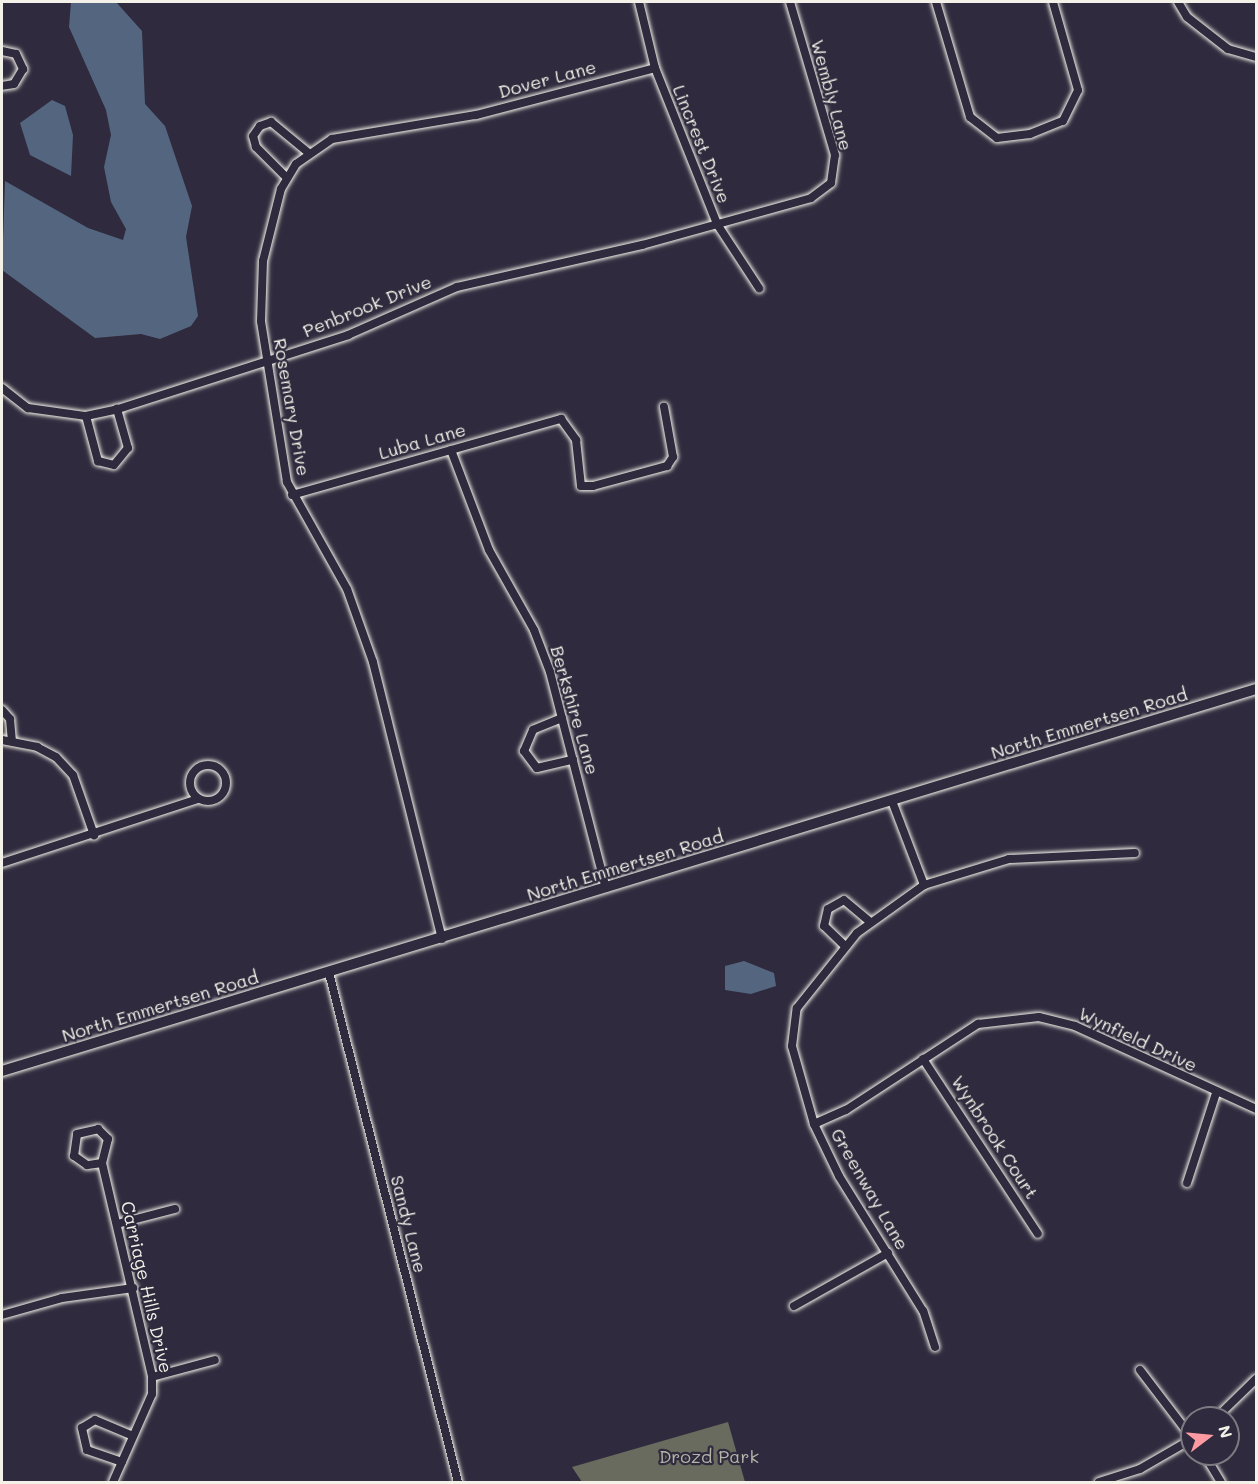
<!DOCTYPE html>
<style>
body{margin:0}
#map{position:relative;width:1258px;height:1484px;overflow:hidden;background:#2f2a3d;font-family:Mali,sans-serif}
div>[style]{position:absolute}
.green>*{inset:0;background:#686b5d}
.water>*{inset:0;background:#54667f}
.roads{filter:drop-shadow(0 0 2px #f4f1e8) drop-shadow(0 0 2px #f4f1e8)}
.street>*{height:8px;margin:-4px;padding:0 4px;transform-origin:4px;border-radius:4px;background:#2f2a3d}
.street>.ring{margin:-4px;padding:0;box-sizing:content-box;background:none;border:8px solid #2f2a3d;border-radius:50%}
.secondary>*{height:10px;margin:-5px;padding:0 5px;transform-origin:5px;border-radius:5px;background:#2f2a3d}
span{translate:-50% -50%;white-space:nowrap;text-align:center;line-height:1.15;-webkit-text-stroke:4.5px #2f2a3d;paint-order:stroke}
.street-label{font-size:18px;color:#f4f1e8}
.park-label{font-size:18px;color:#b5b5a9}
.frame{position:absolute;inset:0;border:3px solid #f4f1e8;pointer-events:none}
.north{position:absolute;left:1180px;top:1406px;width:60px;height:60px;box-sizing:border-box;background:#2f2a3d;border:2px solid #7e7a81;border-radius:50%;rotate:74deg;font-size:16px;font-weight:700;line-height:24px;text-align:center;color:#f4f1e8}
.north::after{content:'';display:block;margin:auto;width:21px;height:27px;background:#ff9aa2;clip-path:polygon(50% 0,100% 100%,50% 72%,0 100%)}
</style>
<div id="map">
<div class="green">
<div style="clip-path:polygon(728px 1422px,745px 1482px,582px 1482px,572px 1467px)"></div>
</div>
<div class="water">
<div style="clip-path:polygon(71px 2px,116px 2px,142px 31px,145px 104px,165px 126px,192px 206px,186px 237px,198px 316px,191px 326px,160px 339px,141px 334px,95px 338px,2px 270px,5px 181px,88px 228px,123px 240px,126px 229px,111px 202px,104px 167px,111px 135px,106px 110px,69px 27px)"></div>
<div style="clip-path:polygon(52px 100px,65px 106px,73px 135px,71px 176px,30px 155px,20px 123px)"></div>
<div style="clip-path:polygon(744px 961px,774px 973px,776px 986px,751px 994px,725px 990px,725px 966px)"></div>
</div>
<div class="roads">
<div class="street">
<div style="left:639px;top:2px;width:68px;rotate:76.4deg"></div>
<div style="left:655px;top:68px;width:168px;rotate:68.3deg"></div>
<div style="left:717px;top:224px;width:77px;rotate:56.7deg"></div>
<div style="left:936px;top:2px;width:120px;rotate:73.5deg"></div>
<div style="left:970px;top:117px;width:34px;rotate:38deg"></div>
<div style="left:997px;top:138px;width:33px;rotate:-7deg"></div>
<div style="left:1030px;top:134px;width:35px;rotate:-22deg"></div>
<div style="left:1063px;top:121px;width:34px;rotate:-64deg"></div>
<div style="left:1078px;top:90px;width:91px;rotate:-105.9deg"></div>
<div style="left:1178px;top:2px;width:17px;rotate:59deg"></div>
<div style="left:1187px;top:17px;width:52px;rotate:38deg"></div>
<div style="left:1228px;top:49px;width:29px;rotate:16deg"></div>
<div style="left:2px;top:51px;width:14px;rotate:12deg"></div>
<div style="left:16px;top:54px;width:17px;rotate:65deg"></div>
<div style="left:23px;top:69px;width:17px;rotate:121deg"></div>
<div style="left:14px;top:84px;width:12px;rotate:171deg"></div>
<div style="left:287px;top:178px;width:44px;rotate:-135deg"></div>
<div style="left:256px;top:147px;width:11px;rotate:-105deg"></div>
<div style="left:253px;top:136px;width:12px;rotate:-55deg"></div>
<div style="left:260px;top:126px;width:12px;rotate:-20deg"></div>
<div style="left:271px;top:122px;width:50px;rotate:39.4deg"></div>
<div style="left:2px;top:388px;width:33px;rotate:38deg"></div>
<div style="left:28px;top:408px;width:59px;rotate:7.9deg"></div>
<div style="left:86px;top:416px;width:30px;rotate:-12deg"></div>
<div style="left:115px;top:410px;width:245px;rotate:-17.8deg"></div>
<div style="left:348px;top:335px;width:119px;rotate:-23.8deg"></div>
<div style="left:457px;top:287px;width:190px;rotate:-12.8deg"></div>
<div style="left:642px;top:245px;width:175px;rotate:-15.5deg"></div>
<div style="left:811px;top:198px;width:25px;rotate:-37deg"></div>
<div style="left:831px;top:183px;width:28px;rotate:-82deg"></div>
<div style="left:835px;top:155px;width:159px;rotate:-106.4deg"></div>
<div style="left:86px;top:416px;width:47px;rotate:75.1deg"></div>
<div style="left:98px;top:461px;width:16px;rotate:14deg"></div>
<div style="left:114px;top:465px;width:22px;rotate:-51deg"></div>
<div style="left:128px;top:448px;width:41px;rotate:-105.8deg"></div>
<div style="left:451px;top:450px;width:107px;rotate:69.2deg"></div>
<div style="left:489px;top:550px;width:92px;rotate:60.6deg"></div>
<div style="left:534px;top:630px;width:45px;rotate:69.1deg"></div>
<div style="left:550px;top:672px;width:223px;rotate:75.5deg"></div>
<div style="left:292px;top:495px;width:280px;rotate:-15.8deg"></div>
<div style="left:561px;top:419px;width:26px;rotate:54deg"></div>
<div style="left:576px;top:440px;width:46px;rotate:83.8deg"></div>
<div style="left:581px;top:486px;width:12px"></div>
<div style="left:593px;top:486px;width:77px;rotate:-15.1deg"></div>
<div style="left:667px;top:466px;width:11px;rotate:-56deg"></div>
<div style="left:673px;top:457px;width:51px;rotate:-100.2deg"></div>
<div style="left:2px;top:710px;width:12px;rotate:48deg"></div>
<div style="left:10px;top:719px;width:21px;rotate:85deg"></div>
<div style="left:562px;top:718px;width:31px;rotate:158deg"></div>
<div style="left:533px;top:730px;width:23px;rotate:113deg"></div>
<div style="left:524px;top:751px;width:21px;rotate:53deg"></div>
<div style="left:537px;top:768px;width:37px;rotate:-13deg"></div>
<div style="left:2px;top:740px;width:36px;rotate:11deg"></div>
<div style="left:37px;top:747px;width:21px;rotate:28deg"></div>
<div style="left:56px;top:757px;width:25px;rotate:47deg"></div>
<div style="left:73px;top:775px;width:64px;rotate:70.7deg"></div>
<div class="ring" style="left:190px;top:765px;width:28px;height:28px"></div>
<div style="left:892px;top:801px;width:90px;rotate:69.1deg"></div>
<div style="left:2px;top:863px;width:206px;rotate:-18.1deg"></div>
<div style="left:442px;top:939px;width:285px;rotate:-104deg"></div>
<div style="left:373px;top:662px;width:77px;rotate:-109.6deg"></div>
<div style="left:347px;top:589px;width:123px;rotate:-119.3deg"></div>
<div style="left:287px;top:482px;width:163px;rotate:-99.2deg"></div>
<div style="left:261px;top:321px;width:60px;rotate:-88.1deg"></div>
<div style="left:263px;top:261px;width:74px;rotate:-76deg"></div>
<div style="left:281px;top:189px;width:29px;rotate:-59deg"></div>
<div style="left:296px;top:164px;width:44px;rotate:-34.8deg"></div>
<div style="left:332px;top:139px;width:146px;rotate:-9.5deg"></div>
<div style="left:476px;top:115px;width:185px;rotate:-14.7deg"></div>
<div style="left:845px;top:946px;width:29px;rotate:-136deg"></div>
<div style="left:824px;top:926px;width:17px;rotate:-77deg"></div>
<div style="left:828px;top:909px;width:18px;rotate:-29deg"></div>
<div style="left:844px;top:900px;width:34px;rotate:40deg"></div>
<div style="left:329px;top:973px;width:525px;rotate:75.78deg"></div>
<div style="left:923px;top:1059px;width:209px;rotate:56.7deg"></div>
<div style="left:814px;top:1124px;width:35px;rotate:-24deg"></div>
<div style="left:846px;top:1110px;width:158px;rotate:-33.1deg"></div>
<div style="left:978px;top:1024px;width:61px;rotate:-6.5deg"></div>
<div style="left:1039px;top:1017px;width:37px;rotate:14deg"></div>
<div style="left:1075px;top:1026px;width:199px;rotate:24.6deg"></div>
<div style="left:102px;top:1163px;width:15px;rotate:172deg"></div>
<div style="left:87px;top:1165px;width:16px;rotate:-145deg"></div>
<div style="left:74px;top:1156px;width:22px;rotate:-82deg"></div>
<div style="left:77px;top:1134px;width:22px;rotate:-13deg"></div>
<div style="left:98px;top:1129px;width:14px;rotate:45deg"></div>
<div style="left:108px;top:1139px;width:25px;rotate:104deg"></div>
<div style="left:102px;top:1163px;width:220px;rotate:76.8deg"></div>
<div style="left:152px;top:1377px;width:17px;rotate:90deg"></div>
<div style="left:152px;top:1394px;width:96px;rotate:113.9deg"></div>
<div style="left:1187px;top:1183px;width:95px;rotate:-72.1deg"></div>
<div style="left:117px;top:1224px;width:60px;rotate:-14.5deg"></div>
<div style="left:794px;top:1306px;width:108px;rotate:-29.4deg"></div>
<div style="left:2px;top:1315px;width:62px;rotate:-15.8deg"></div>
<div style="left:62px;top:1298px;width:72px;rotate:-8deg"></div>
<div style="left:935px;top:1347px;width:38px;rotate:-108deg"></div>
<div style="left:923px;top:1311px;width:159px;rotate:-121.9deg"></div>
<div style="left:839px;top:1176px;width:58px;rotate:-115.7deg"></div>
<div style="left:814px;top:1124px;width:81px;rotate:-105.8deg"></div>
<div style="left:792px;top:1046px;width:38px;rotate:-83deg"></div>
<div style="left:797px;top:1008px;width:96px;rotate:-51.3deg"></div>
<div style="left:857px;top:933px;width:82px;rotate:-35.6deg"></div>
<div style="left:924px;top:885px;width:89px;rotate:-17deg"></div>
<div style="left:1009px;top:859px;width:126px;rotate:-2.7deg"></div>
<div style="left:1140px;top:1370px;width:86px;rotate:52.6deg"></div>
<div style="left:152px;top:1377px;width:65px;rotate:-15.1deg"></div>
<div style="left:1216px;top:1418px;width:56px;rotate:-44.3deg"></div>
<div style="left:1204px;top:1454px;width:33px;rotate:59deg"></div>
<div style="left:122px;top:1462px;width:37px;rotate:-161deg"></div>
<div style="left:87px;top:1450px;width:23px;rotate:-103deg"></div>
<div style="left:82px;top:1428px;width:15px;rotate:-32deg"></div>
<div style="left:95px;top:1420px;width:41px;rotate:22.8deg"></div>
<div style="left:1099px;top:1482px;width:43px;rotate:-17.6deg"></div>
<div style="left:1140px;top:1469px;width:60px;rotate:-30deg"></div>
</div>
<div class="secondary">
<div style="left:2px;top:1071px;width:1311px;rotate:-16.94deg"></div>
</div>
</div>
<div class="street-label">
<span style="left:547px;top:79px;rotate:-15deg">Dover Lane</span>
<span style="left:832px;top:95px;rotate:75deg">Wembly Lane</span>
<span style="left:702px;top:144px;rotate:68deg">Lincrest Drive</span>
<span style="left:367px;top:306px;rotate:-22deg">Penbrook Drive</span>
<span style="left:292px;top:407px;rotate:80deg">Rosemary Drive</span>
<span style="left:422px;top:441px;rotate:-16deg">Luba Lane</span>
<span style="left:575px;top:710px;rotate:74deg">Berkshire Lane</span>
<span style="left:1089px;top:723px;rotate:-17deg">North Emmertsen Road</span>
<span style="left:625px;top:865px;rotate:-17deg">North Emmertsen Road</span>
<span style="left:160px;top:1006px;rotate:-17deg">North Emmertsen Road</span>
<span style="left:1138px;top:1039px;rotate:25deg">Wynfield Drive</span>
<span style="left:995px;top:1137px;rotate:57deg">Wynbrook Court</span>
<span style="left:870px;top:1189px;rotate:60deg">Greenway Lane</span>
<span style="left:409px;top:1224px;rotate:76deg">Sandy Lane</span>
<span style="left:147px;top:1287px;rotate:77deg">Carriage Hills Drive</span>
</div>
<div class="park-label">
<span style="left:709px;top:1456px">Drozd Park</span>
</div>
<div class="frame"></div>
<div class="north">N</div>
</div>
